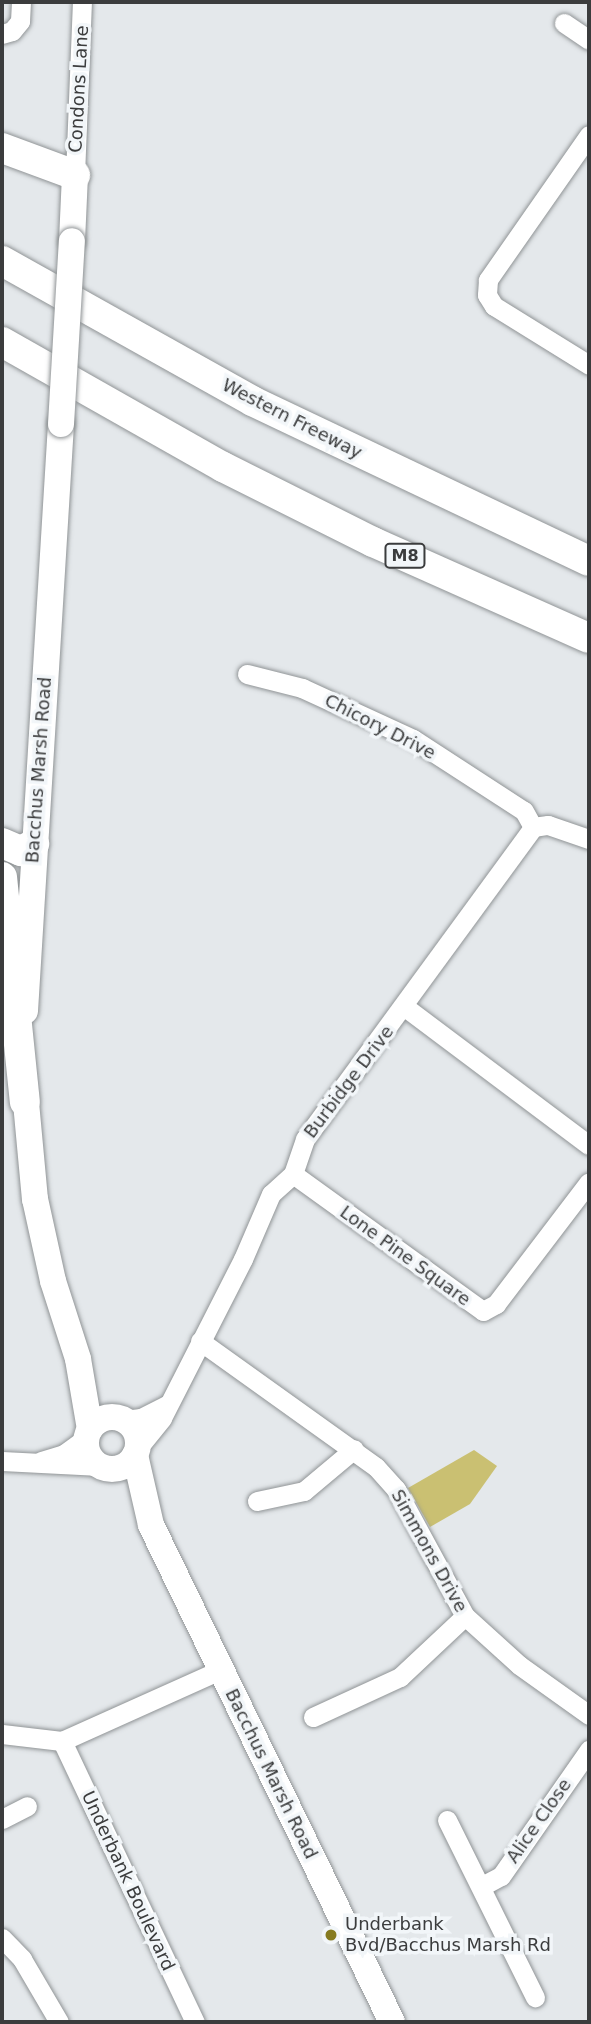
<!DOCTYPE html>
<style>
body{margin:0}
#map{position:relative;width:591px;height:2024px;overflow:hidden;background:#e4e8eb;font-family:"DejaVu Sans",sans-serif}
div>[style]{position:absolute}
.green>*{inset:0;background:#cac072}
.roads{filter:drop-shadow(0 0 2px #909496) drop-shadow(0 0 2px #909496)}
.minor>*{height:19px;margin:-9.5px;padding:0 9.5px;transform-origin:9.5px;border-radius:9.5px;background:#fff}
.major>*{height:26px;margin:-13px;padding:0 13px;transform-origin:13px;border-radius:13px;background:#fff}
.major>.ring{margin:-13px;padding:0;box-sizing:content-box;background:none;border:26px solid #fff;border-radius:50%}
.highway>*{height:30px;margin:-15px;padding:0 15px;transform-origin:15px;border-radius:15px;background:#fff}
.bridges{filter:drop-shadow(0 0 2px #909496) drop-shadow(0 0 2px #909496)}
.major-bridge>*{height:26px;margin:-13px;padding:0 13px;transform-origin:13px;border-radius:13px;background:#fff}
.dots>*{width:19px;height:19px;translate:-50% -50%;box-sizing:border-box;border:4px solid #f2f6f9;border-radius:50%}
span{translate:-50% -50%;white-space:nowrap;text-align:center;line-height:1.15;-webkit-text-stroke:7px #f2f6f9;paint-order:stroke}
.shield-label span{padding:2px 5px;background:#f2f6f9;border:2px solid;border-radius:5px;-webkit-text-stroke-width:0}
.shield-label{font-size:16px;color:#3b3c3d;font-weight:700}
.street-label{font-size:18px;color:#3b3c3d}
.poi-label{font-size:18px;color:#3b3c3d}
.left{translate:0 -50%;text-align:left}
.frame{position:absolute;inset:0;border:4px solid #3b3c3d;pointer-events:none}
</style>
<div id="map">
<div class="green">
<div style="clip-path:polygon(474px 1450px,497px 1466px,470px 1504px,430px 1527px,408px 1488px)"></div>
</div>
<div class="roads">
<div class="minor">
<div style="left:564px;top:23px;width:30px;rotate:34deg"></div>
<div style="left:2px;top:34px;width:10px;rotate:-17deg"></div>
<div style="left:12px;top:31px;width:13px;rotate:-51deg"></div>
<div style="left:20px;top:21px;width:19px;rotate:-87deg"></div>
<div style="left:589px;top:135px;width:177px;rotate:124.9deg"></div>
<div style="left:488px;top:280px;width:15px;rotate:94deg"></div>
<div style="left:487px;top:295px;width:13px;rotate:58deg"></div>
<div style="left:494px;top:306px;width:112px;rotate:31.8deg"></div>
<div style="left:75px;top:175px;width:173px;rotate:-87.7deg"></div>
<div style="left:247px;top:674px;width:57px;rotate:14.3deg"></div>
<div style="left:302px;top:688px;width:122px;rotate:24.7deg"></div>
<div style="left:413px;top:739px;width:132px;rotate:33deg"></div>
<div style="left:524px;top:811px;width:18px;rotate:61deg"></div>
<div style="left:533px;top:827px;width:15px;rotate:-8deg"></div>
<div style="left:548px;top:825px;width:43px;rotate:18.9deg"></div>
<div style="left:405px;top:1007px;width:230px;rotate:36.9deg"></div>
<div style="left:293px;top:1174px;width:234px;rotate:35.8deg"></div>
<div style="left:483px;top:1311px;width:15px;rotate:-28deg"></div>
<div style="left:496px;top:1304px;width:153px;rotate:-52.7deg"></div>
<div style="left:200px;top:1341px;width:216px;rotate:35.6deg"></div>
<div style="left:376px;top:1467px;width:30px;rotate:48deg"></div>
<div style="left:396px;top:1489px;width:145px;rotate:61.5deg"></div>
<div style="left:465px;top:1616px;width:73px;rotate:42.2deg"></div>
<div style="left:519px;top:1665px;width:86px;rotate:35.5deg"></div>
<div style="left:124px;top:1420px;width:17px;rotate:-7deg"></div>
<div style="left:141px;top:1418px;width:30px;rotate:-27deg"></div>
<div style="left:138px;top:1448px;width:38px;rotate:-51deg"></div>
<div style="left:162px;top:1418px;width:178px;rotate:-63deg"></div>
<div style="left:243px;top:1259px;width:71px;rotate:-66.7deg"></div>
<div style="left:271px;top:1194px;width:30px;rotate:-42deg"></div>
<div style="left:293px;top:1174px;width:37px;rotate:-71deg"></div>
<div style="left:305px;top:1139px;width:386px;rotate:-53.8deg"></div>
<div style="left:2px;top:1461px;width:98px;rotate:2.9deg"></div>
<div style="left:41px;top:1461px;width:24px;rotate:-17deg"></div>
<div style="left:64px;top:1454px;width:29px;rotate:-36deg"></div>
<div style="left:257px;top:1501px;width:48px;rotate:-12deg"></div>
<div style="left:304px;top:1491px;width:65px;rotate:-40deg"></div>
<div style="left:313px;top:1717px;width:96px;rotate:-24.7deg"></div>
<div style="left:400px;top:1677px;width:89px;rotate:-43.2deg"></div>
<div style="left:2px;top:1734px;width:60px;rotate:6.7deg"></div>
<div style="left:62px;top:1741px;width:173px;rotate:-24.2deg"></div>
<div style="left:62px;top:1741px;width:311px;rotate:64.7deg"></div>
<div style="left:2px;top:1819px;width:28px;rotate:-27deg"></div>
<div style="left:447px;top:1820px;width:198px;rotate:63.6deg"></div>
<div style="left:482px;top:1886px;width:21px;rotate:-28deg"></div>
<div style="left:501px;top:1876px;width:154px;rotate:-55.1deg"></div>
<div style="left:2px;top:1938px;width:29px;rotate:46deg"></div>
<div style="left:22px;top:1959px;width:73px;rotate:59.6deg"></div>
</div>
<div class="major">
<div style="left:72px;top:241px;width:66px;rotate:-87.4deg"></div>
<div style="left:25px;top:1011px;width:588px;rotate:-86.49deg"></div>
<div style="left:24px;top:1081px;width:119px;rotate:84.7deg"></div>
<div style="left:35px;top:1199px;width:84px;rotate:77.6deg"></div>
<div style="left:53px;top:1281px;width:82px;rotate:72.2deg"></div>
<div style="left:78px;top:1359px;width:71px;rotate:80.3deg"></div>
<div class="ring" style="left:86px;top:1417px;width:26px;height:26px"></div>
<div style="left:135px;top:1455px;width:72px;rotate:77.1deg"></div>
<div style="left:151px;top:1525px;width:552px;rotate:64.13deg"></div>
</div>
<div class="highway">
<div style="left:2px;top:148px;width:78px;rotate:20.3deg"></div>
<div style="left:2px;top:261px;width:287px;rotate:29.2deg"></div>
<div style="left:252px;top:401px;width:373px;rotate:25.4deg"></div>
<div style="left:2px;top:342px;width:254px;rotate:29.5deg"></div>
<div style="left:223px;top:467px;width:168px;rotate:26.6deg"></div>
<div style="left:373px;top:542px;width:236px;rotate:24deg"></div>
<div style="left:2px;top:843px;width:21px;rotate:23deg"></div>
<div style="left:21px;top:851px;width:15px;rotate:-28deg"></div>
<div style="left:2px;top:877px;width:226px;rotate:84.2deg"></div>
</div>
</div>
<div class="bridges">
<div class="major-bridge">
<div style="left:61px;top:424px;width:183px;rotate:-86.6deg"></div>
</div>
</div>
<div class="dots">
<div style="left:331px;top:1935px;background:#867b21"></div>
</div>
<div class="shield-label">
<span style="left:405px;top:556px">M8</span>
</div>
<div class="street-label">
<span style="left:79px;top:89px;rotate:-87deg">Condons Lane</span>
<span style="left:292px;top:419px;rotate:27deg">Western Freeway</span>
<span style="left:380px;top:727px;rotate:27deg">Chicory Drive</span>
<span style="left:39px;top:770px;rotate:-86deg">Bacchus Marsh Road</span>
<span style="left:349px;top:1082px;rotate:-53deg">Burbidge Drive</span>
<span style="left:405px;top:1256px;rotate:36deg">Lone Pine Square</span>
<span style="left:429px;top:1551px;rotate:61deg">Simmons Drive</span>
<span style="left:271px;top:1774px;rotate:64deg">Bacchus Marsh Road</span>
<span style="left:539px;top:1821px;rotate:-55deg">Alice Close</span>
<span style="left:128px;top:1881px;rotate:65deg">Underbank Boulevard</span>
</div>
<div class="poi-label">
<span class="left" style="left:345px;top:1935px">Underbank<br>Bvd/Bacchus Marsh Rd</span>
</div>
<div class="frame"></div>
</div>
